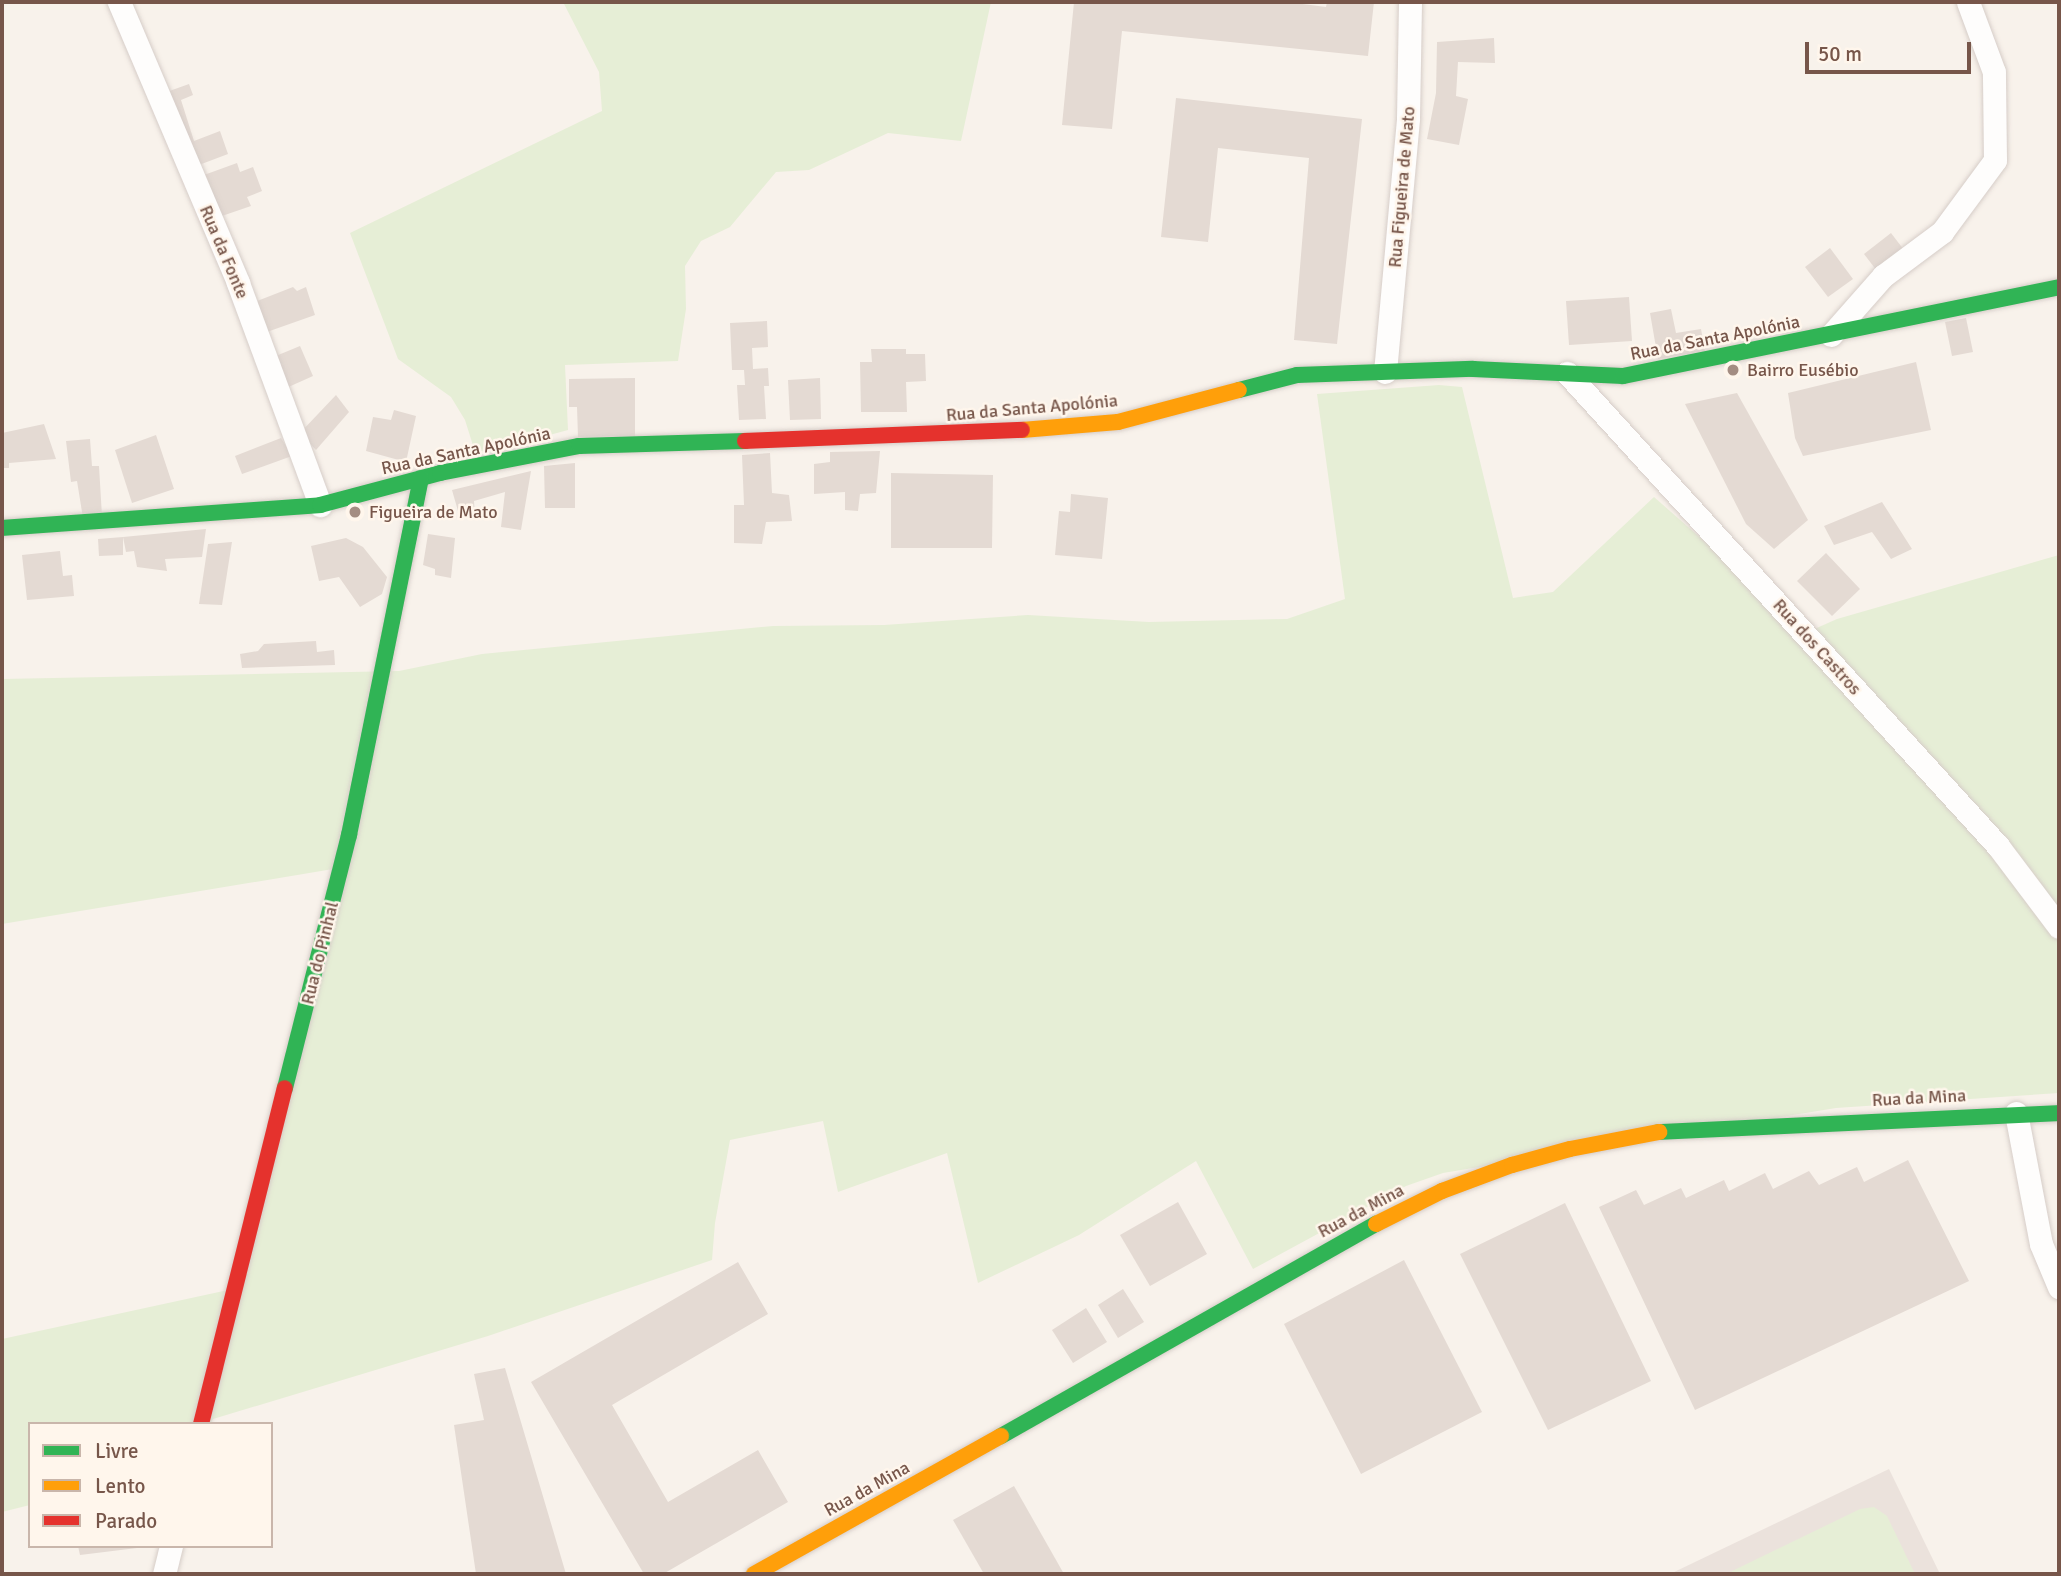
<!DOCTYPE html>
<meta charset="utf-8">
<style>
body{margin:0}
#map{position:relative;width:2061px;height:1576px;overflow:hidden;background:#f8f2eb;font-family:Signika,sans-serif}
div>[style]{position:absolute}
.industrial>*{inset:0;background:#ebe2dc}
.green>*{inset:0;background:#e6eed6}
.building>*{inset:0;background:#e4dad3}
.roads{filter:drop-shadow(0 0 2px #d6cdc8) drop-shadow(0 0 2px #d6cdc8)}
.street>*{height:23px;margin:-11.5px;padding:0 11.5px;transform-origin:11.5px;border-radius:11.5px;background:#fefdfc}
.fast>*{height:16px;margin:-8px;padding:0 8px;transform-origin:8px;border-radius:8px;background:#30b455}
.slow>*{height:16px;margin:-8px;padding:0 8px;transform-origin:8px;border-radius:8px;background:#ff9f0a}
.jam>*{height:16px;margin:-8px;padding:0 8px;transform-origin:8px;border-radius:8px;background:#e5322d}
.dots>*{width:19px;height:19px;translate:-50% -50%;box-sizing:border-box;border:4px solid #fff6ec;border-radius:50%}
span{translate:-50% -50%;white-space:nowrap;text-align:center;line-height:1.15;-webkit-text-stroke:5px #fff6ec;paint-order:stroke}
.street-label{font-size:18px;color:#77564a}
.poi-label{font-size:18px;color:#77564a}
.left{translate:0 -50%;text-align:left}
.frame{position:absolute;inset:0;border:4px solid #77564a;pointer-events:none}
.legend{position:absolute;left:28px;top:1422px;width:245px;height:126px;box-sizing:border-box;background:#fff6ec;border:2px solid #c9b6ab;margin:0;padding:9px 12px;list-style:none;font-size:21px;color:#77564a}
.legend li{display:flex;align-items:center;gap:14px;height:35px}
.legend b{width:35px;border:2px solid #c9b6ab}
.scale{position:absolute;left:1805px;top:42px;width:166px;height:32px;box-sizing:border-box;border:4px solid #77564a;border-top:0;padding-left:9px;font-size:21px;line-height:24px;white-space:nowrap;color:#77564a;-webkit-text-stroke:5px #fff6ec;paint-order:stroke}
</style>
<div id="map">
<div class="industrial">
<div style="clip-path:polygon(1889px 1469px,1940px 1574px,1670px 1574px)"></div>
</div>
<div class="green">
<div style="clip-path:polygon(563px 2px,991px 2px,961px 141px,888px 133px,809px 170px,776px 172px,730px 227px,701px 241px,685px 266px,686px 309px,678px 361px,565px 365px,568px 430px,476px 455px,465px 420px,451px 397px,398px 359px,350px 233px,602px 111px,599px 72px)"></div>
<div style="clip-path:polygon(1439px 385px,1462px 387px,1513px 598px,1553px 592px,1654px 497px,1770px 599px,1801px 635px,1837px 619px,2059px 555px,2059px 1093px,1836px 1108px,1443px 1173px,1406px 1186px,1253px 1269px,1196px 1161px,1079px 1235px,978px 1283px,947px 1153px,838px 1192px,823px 1121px,730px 1140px,715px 1223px,712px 1260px,488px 1336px,213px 1419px,210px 1424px,30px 1424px,30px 1505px,2px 1512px,2px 1339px,242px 1287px,333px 869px,2px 924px,2px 679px,399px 671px,482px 654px,773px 626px,884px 625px,1028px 615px,1149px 622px,1287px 619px,1345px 599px,1317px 394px)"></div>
<div style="clip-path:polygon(1874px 1507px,1887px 1516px,1915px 1574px,1726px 1574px,1860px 1509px)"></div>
</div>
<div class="building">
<div style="clip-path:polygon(1074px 2px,1287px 2px,1326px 7px,1327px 2px,1374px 2px,1368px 56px,1122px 31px,1112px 129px,1062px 125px)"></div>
<div style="clip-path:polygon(1494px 38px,1495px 63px,1458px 62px,1456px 96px,1468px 99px,1459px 145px,1427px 139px,1436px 93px,1437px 42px)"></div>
<div style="clip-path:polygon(189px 84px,193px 95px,181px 100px,194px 141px,220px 131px,228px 154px,191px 168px,161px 94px)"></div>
<div style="clip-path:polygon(1176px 98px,1362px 119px,1337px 344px,1294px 340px,1309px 158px,1218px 148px,1208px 242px,1161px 237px)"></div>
<div style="clip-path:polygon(237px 163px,240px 172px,253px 167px,262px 191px,247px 197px,251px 206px,219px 217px,204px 175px)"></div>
<div style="clip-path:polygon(1891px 233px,1904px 250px,1877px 271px,1864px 254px)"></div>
<div style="clip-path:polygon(1830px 248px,1853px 279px,1828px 297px,1805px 267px)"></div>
<div style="clip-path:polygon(293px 287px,297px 291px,306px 287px,315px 315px,264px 333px,252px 303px)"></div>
<div style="clip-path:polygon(1629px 297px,1632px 341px,1569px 345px,1566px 301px)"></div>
<div style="clip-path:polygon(1671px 309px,1676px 333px,1701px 329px,1705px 351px,1658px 359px,1650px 313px)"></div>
<div style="clip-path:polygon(1966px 318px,1973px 352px,1952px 356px,1945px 322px)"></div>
<div style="clip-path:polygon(767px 321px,768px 347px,752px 348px,753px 369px,768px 368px,769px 386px,764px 386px,766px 419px,739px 420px,737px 385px,745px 385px,744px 370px,732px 370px,730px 323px)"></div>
<div style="clip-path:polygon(300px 346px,313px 376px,284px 389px,271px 358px)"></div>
<div style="clip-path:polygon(871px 349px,906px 349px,906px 354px,925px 354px,926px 381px,906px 382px,907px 412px,861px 412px,860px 362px,872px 362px)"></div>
<div style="clip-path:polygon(1916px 362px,1931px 430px,1803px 456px,1795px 438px,1788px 393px)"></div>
<div style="clip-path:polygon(635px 378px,635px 436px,578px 437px,577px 407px,569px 407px,569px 379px)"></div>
<div style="clip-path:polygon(820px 378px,821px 419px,790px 420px,788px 380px)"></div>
<div style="clip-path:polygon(1737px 393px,1808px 520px,1774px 549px,1746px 524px,1685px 404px)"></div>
<div style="clip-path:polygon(336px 395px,349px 412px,316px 450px,300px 433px)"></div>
<div style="clip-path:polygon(394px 410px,416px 416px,406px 462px,366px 451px,373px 417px,391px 420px)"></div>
<div style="clip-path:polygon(44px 424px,56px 459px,9px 463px,9px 468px,2px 468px,2px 433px)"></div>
<div style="clip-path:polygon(156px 435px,174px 489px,132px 503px,115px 450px)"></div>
<div style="clip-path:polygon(281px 438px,292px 456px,242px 474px,235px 456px)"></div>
<div style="clip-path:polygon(90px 439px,92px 466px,99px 466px,102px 516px,83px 518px,77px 481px,71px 482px,66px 441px)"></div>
<div style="clip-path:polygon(880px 451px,876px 493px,860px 494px,858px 511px,845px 510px,845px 492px,814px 494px,814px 464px,830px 462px,830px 452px)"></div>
<div style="clip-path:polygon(770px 453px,772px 493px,789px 495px,792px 521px,766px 522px,762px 544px,734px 543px,734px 505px,744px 505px,742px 455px)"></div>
<div style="clip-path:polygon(575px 463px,575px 508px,545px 508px,544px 466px)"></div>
<div style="clip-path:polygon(531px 471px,521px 530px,501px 527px,505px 492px,474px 501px,475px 516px,460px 518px,452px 490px)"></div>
<div style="clip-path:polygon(891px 473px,993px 475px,992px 548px,891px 548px)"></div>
<div style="clip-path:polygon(1071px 494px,1108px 498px,1102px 559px,1055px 555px,1059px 511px,1070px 512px)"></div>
<div style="clip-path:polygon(1882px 502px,1912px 549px,1891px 559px,1872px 532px,1834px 545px,1824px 526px)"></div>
<div style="clip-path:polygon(206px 529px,202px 557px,165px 559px,167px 571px,137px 567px,134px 551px,126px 552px,123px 537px)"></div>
<div style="clip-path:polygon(428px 534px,455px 538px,451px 578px,435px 575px,435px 569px,423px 565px)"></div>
<div style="clip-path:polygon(123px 537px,123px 555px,99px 556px,98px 539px)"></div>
<div style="clip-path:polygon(346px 538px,363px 547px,387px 577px,382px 594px,360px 607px,339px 577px,319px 581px,311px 546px)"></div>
<div style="clip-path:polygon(232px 542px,222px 605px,199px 604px,208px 544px)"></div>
<div style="clip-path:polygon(60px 551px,63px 576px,72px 575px,74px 596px,27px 600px,22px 555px)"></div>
<div style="clip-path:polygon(1826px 553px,1860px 589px,1832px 616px,1797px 581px)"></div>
<div style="clip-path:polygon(316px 641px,317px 652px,334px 650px,335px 665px,242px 668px,240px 654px,258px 651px,264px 644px)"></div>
<div style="clip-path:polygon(1908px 1160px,1969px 1281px,1695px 1410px,1599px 1207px,1636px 1190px,1644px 1205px,1681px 1188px,1686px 1198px,1724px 1180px,1729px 1191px,1765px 1173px,1773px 1189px,1809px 1171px,1819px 1185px,1857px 1167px,1864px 1182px)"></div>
<div style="clip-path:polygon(1178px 1202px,1207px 1254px,1150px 1286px,1120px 1235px)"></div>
<div style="clip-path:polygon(1565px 1203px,1651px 1381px,1548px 1430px,1460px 1254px)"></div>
<div style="clip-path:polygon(1404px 1260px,1482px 1412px,1361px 1474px,1284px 1324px)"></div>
<div style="clip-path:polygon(738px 1262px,768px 1314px,612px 1405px,668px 1502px,758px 1450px,788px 1502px,663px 1574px,644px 1574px,531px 1382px)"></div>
<div style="clip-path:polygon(1123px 1289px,1144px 1322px,1118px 1338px,1098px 1305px)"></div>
<div style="clip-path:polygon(1086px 1308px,1107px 1342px,1073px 1363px,1052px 1330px)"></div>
<div style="clip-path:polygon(505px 1368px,566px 1574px,476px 1574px,454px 1425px,484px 1420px,474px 1374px)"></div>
<div style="clip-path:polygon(1014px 1486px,1064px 1574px,984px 1574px,953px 1520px)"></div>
<div style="clip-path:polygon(78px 1546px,137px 1546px,137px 1548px,80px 1555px)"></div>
</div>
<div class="roads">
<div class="street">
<div style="left:119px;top:2px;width:305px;rotate:67deg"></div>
<div style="left:238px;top:283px;width:237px;rotate:69.7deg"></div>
<div style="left:1831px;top:335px;width:79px;rotate:-48.6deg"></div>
<div style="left:1883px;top:276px;width:74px;rotate:-36.7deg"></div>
<div style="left:1942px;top:232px;width:89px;rotate:-53.6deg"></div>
<div style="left:1995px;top:160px;width:88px;rotate:-90.7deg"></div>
<div style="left:1994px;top:72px;width:75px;rotate:-110.4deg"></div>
<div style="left:1385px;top:372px;width:255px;rotate:-84.8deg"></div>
<div style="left:1408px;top:118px;width:116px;rotate:-89deg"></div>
<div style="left:1567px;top:373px;width:640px;rotate:47.66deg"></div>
<div style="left:1998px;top:846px;width:101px;rotate:53deg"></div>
<div style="left:2016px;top:1113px;width:133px;rotate:79.2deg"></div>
<div style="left:2041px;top:1244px;width:47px;rotate:67.3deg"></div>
<div style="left:164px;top:1574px;width:29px;rotate:-76deg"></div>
</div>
<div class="fast">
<div style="left:1239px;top:390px;width:60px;rotate:-14.5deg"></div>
<div style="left:1297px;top:375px;width:176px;rotate:-2deg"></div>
<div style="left:1473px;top:369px;width:150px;rotate:2.7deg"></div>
<div style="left:1623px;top:376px;width:445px;rotate:-11.5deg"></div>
<div style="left:2px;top:528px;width:319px;rotate:-4.1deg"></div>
<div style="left:320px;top:505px;width:124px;rotate:-14.9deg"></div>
<div style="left:440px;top:473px;width:142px;rotate:-11deg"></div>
<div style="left:579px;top:446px;width:166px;rotate:-1.7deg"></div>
<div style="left:285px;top:1088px;width:261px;rotate:-75.8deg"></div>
<div style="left:349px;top:835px;width:364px;rotate:-78.6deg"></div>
<div style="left:1659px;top:1132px;width:400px;rotate:-2.7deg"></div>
<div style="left:1001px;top:1436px;width:431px;rotate:-29.5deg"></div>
</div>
<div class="slow">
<div style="left:1022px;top:430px;width:96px;rotate:-4.8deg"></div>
<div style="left:1118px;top:422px;width:125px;rotate:-14.8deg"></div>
<div style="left:1376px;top:1224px;width:74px;rotate:-26.6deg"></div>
<div style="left:1442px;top:1191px;width:75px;rotate:-20.4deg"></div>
<div style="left:1512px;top:1165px;width:60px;rotate:-15.4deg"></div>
<div style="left:1570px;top:1149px;width:91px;rotate:-10.8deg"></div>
<div style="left:754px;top:1574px;width:283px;rotate:-29.2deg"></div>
</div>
<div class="jam">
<div style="left:745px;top:441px;width:277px;rotate:-2.3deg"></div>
<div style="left:201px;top:1424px;width:346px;rotate:-76deg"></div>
</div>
</div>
<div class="dots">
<div style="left:1733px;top:370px;background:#a48d82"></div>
<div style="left:355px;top:512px;background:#a48d82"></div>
</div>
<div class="street-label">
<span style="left:1402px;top:187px;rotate:-85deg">Rua Figueira de Mato</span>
<span style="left:224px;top:252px;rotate:67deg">Rua da Fonte</span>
<span style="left:1715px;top:338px;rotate:-11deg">Rua da Santa Apolónia</span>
<span style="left:1032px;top:408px;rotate:-5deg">Rua da Santa Apolónia</span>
<span style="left:466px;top:451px;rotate:-12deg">Rua da Santa Apolónia</span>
<span style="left:1817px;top:647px;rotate:48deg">Rua dos Castros</span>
<span style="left:320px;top:953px;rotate:-76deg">Rua do Pinhal</span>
<span style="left:1919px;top:1098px;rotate:-3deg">Rua da Mina</span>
<span style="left:1361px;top:1211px;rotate:-28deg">Rua da Mina</span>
<span style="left:867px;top:1489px;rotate:-29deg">Rua da Mina</span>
</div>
<div class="poi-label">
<span class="left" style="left:1747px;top:370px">Bairro Eusébio</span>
<span class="left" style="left:369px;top:512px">Figueira de Mato</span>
</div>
<div class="frame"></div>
<ul class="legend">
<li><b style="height:9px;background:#30b455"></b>Livre</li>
<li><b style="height:9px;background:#ff9f0a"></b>Lento</li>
<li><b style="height:9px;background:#e5322d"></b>Parado</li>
</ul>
<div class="scale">50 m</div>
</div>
